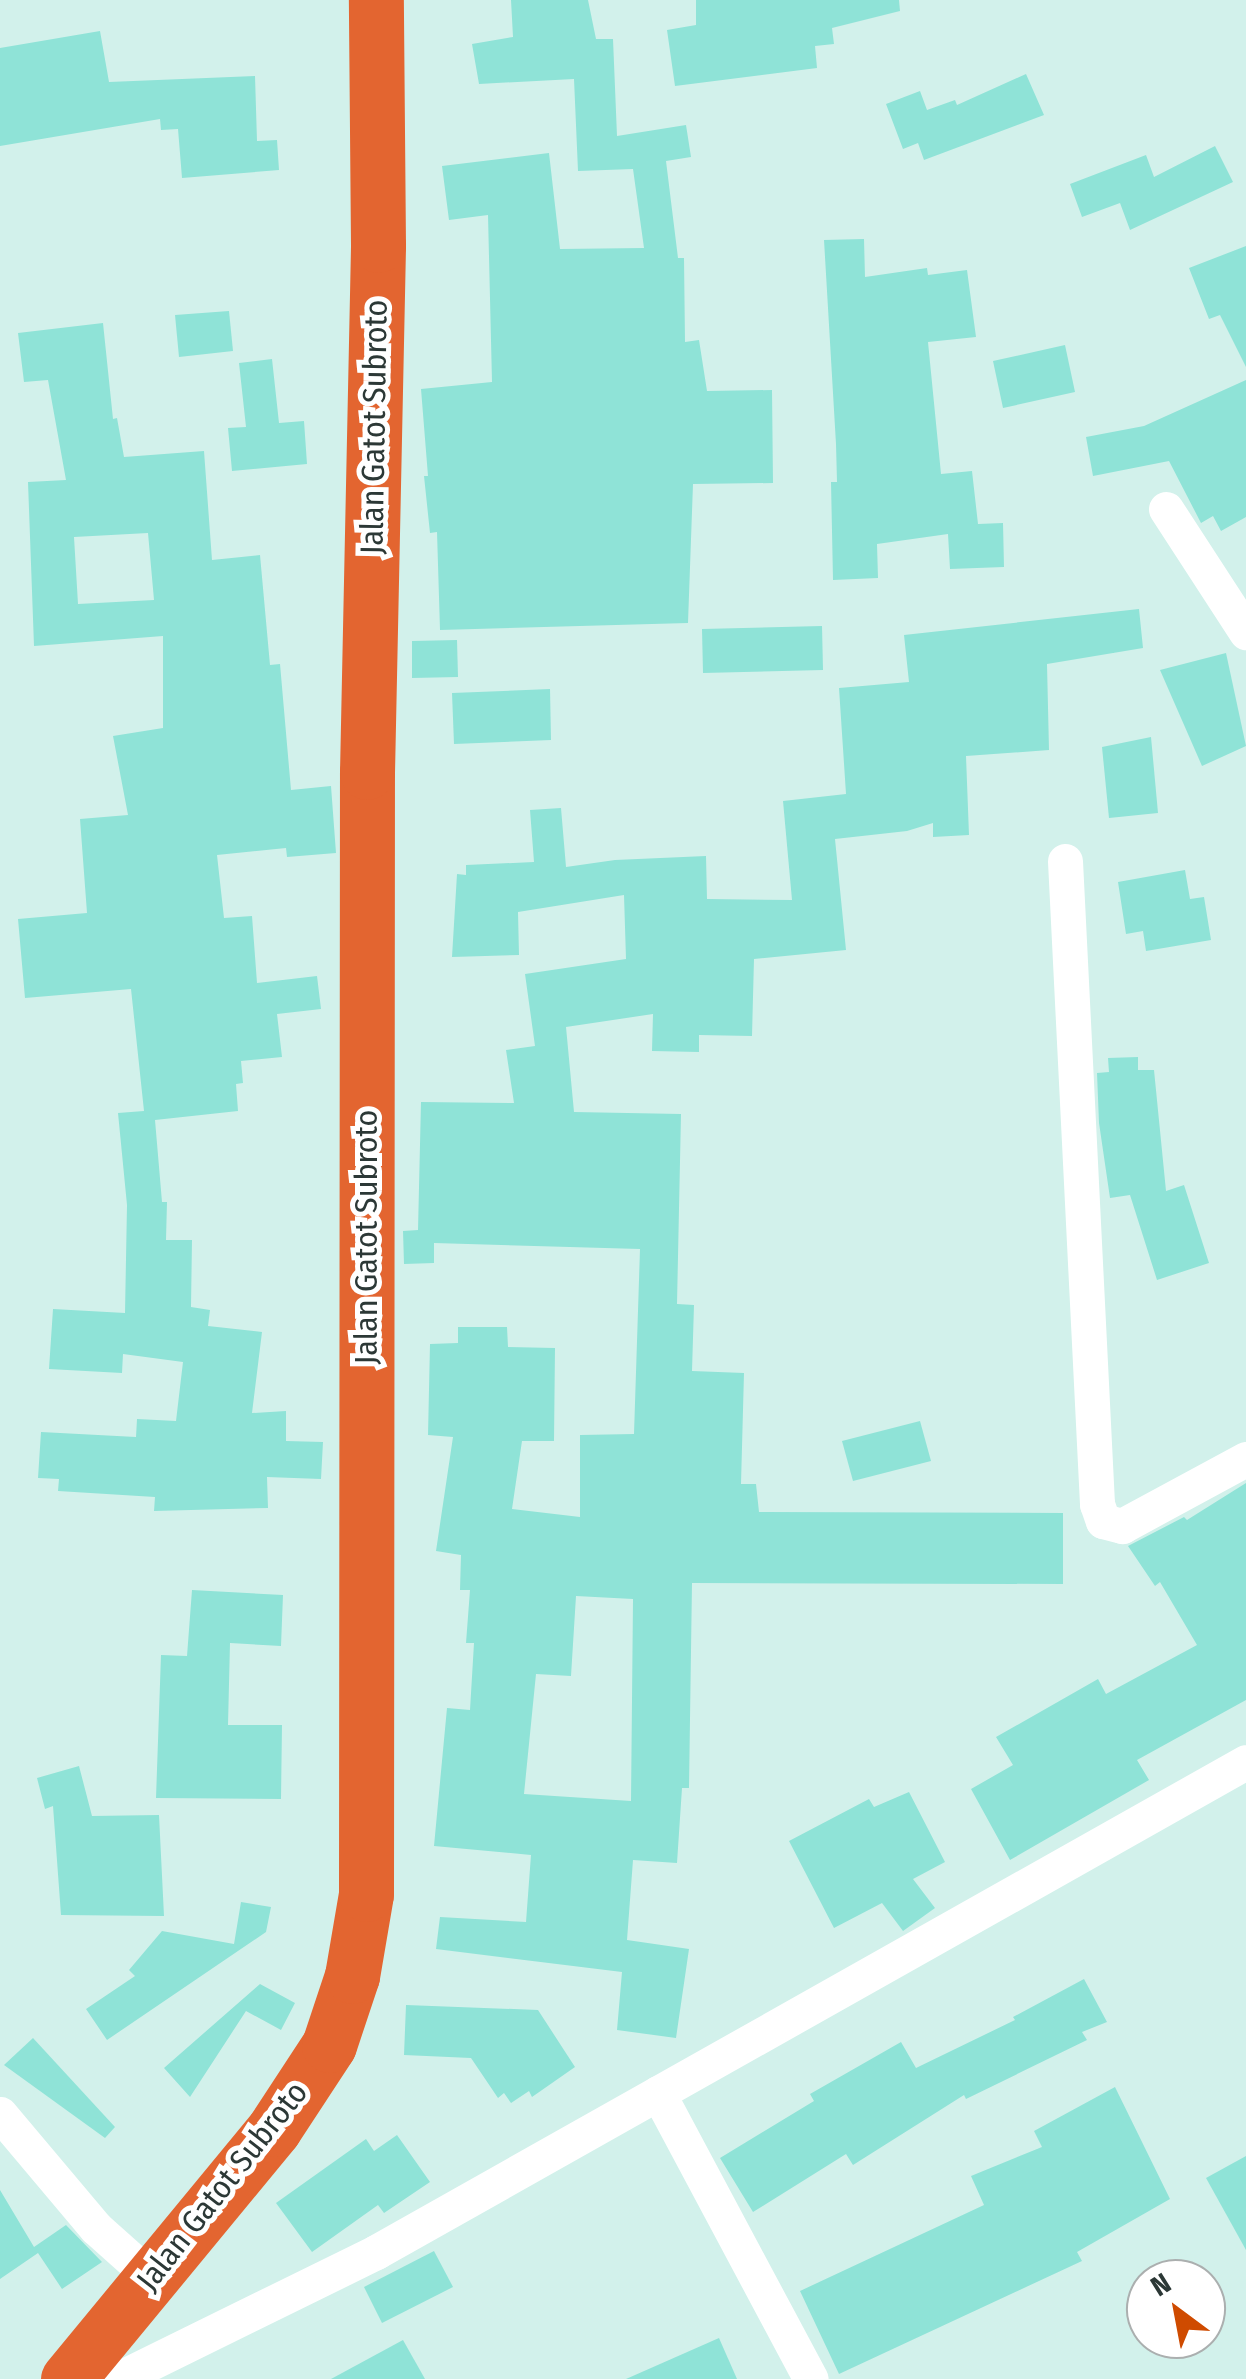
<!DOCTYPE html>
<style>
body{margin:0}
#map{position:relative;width:1246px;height:2379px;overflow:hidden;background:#d2f1eb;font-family:"Fira Sans Condensed",sans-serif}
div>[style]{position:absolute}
.building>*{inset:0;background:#8fe3d7}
.street>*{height:35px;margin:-17.5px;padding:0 17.5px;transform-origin:17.5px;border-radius:17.5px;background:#fff}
.highway>*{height:55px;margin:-27.5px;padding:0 27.5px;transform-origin:27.5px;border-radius:27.5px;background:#e36530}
span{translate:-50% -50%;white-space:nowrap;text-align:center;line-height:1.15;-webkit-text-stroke:10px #fff;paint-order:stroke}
.street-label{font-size:32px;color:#2c3836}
.north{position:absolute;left:1126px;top:2259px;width:100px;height:100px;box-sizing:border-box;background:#fff;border:2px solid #abafaf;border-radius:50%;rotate:328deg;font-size:28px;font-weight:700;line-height:40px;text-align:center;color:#2c3836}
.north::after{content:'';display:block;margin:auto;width:35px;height:45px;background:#cf4b00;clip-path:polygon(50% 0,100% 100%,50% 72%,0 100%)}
</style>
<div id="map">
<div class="building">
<div style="clip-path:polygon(511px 0,588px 0,596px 39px,613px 39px,617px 136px,686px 125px,691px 157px,666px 161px,678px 258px,684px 258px,685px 342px,699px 340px,707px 391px,772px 390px,773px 483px,693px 484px,688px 623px,440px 630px,437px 532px,430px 533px,424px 476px,428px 476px,421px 389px,492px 382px,488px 215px,449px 220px,442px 166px,549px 153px,560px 249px,644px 248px,633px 169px,578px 171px,574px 79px,479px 84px,472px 44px,513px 37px)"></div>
<div style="clip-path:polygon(696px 0,899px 0,900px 11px,832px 28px,834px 44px,815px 46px,817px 68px,675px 86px,667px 30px,696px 25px)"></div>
<div style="clip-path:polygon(100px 31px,109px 82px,255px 76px,257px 141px,277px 140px,279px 170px,182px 178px,178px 129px,161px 130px,160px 119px,0 146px,0 48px)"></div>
<div style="clip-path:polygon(1026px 74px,1044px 115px,924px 160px,918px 143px,903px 149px,886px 104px,920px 91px,927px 110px,955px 100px,957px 105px)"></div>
<div style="clip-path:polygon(1215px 146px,1233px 182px,1130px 230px,1120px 203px,1082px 217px,1070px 184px,1146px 155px,1154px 177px)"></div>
<div style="clip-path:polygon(864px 239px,865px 277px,927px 268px,928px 275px,967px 270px,976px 337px,928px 342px,941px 474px,972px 471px,978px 524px,1003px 523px,1004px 567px,950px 569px,948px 534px,877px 544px,878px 578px,833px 580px,831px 482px,837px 482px,836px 444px,824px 240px)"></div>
<div style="clip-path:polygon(1246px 246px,1246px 367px,1220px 315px,1209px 319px,1189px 268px)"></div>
<div style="clip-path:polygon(229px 311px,233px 351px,179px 357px,175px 315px)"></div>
<div style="clip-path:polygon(evenodd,103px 323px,113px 419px,117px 418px,124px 457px,204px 451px,212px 560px,260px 555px,270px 665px,280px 664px,291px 790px,331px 786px,336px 853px,287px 857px,286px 848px,217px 855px,224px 918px,252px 916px,257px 983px,317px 976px,321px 1009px,277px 1014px,282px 1057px,241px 1061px,243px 1083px,236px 1084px,238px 1111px,155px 1120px,162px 1202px,167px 1202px,166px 1240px,192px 1240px,191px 1307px,210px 1310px,208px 1326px,262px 1332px,252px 1413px,286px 1411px,286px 1441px,323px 1442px,321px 1479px,267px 1477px,268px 1508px,154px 1511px,155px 1497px,58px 1491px,59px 1479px,38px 1478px,41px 1432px,136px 1437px,137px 1419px,176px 1421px,183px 1362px,123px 1354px,122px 1373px,49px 1369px,53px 1309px,125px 1313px,127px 1205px,118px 1113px,144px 1111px,131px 989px,25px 998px,18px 919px,87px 913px,80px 819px,128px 815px,113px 736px,163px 728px,163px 636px,34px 646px,28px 482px,66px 480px,48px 380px,24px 382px,18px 333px,103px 323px,148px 533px,154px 600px,78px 604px,74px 537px,148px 533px)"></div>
<div style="clip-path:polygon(1065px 345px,1075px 392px,1003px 408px,993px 361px)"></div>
<div style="clip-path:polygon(272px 359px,279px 423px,304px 421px,307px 464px,232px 471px,228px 428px,246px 427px,239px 363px)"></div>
<div style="clip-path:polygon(1246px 380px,1246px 517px,1221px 531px,1213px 516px,1201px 523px,1169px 461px,1093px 476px,1086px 437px,1144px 426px)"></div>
<div style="clip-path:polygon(evenodd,1139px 609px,1143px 648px,1047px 664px,1049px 750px,966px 756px,969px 835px,933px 837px,933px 823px,907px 831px,835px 839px,846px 950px,754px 959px,752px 1036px,699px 1035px,699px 1052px,652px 1051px,653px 1014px,566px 1027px,574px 1112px,681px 1114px,677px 1304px,694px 1305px,692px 1371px,744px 1373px,741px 1484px,756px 1484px,759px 1512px,1063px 1513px,1063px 1584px,692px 1583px,689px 1788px,682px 1788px,677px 1863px,633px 1860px,627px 1940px,689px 1949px,676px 2038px,617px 2030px,622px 1972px,436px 1949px,440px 1917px,526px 1922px,531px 1855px,434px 1846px,447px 1708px,470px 1710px,474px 1643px,466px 1643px,470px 1590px,460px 1590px,461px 1555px,436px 1551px,453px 1437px,428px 1435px,430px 1344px,458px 1343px,458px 1327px,507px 1327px,508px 1347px,555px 1348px,554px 1441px,522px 1441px,512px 1509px,580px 1517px,580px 1435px,634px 1434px,640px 1249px,434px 1243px,434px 1263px,404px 1264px,403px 1231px,418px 1230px,421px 1102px,514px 1103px,506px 1050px,535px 1046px,525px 974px,626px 959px,624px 895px,518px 912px,519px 955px,452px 957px,457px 874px,466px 875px,466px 865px,534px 862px,530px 810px,561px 808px,566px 867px,615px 860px,706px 856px,707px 899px,792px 900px,783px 801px,846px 794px,839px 688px,909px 682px,904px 635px,1139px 609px,576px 1596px,633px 1599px,631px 1801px,524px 1794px,536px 1674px,571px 1676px,576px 1596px)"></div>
<div style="clip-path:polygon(822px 626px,823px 670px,703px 673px,702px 629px)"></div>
<div style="clip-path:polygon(457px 640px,458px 677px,412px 678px,412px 641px)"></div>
<div style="clip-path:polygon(1226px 653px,1246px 746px,1202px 766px,1160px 670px)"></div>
<div style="clip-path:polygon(550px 689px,551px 740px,454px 744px,452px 693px)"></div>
<div style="clip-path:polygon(1151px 737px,1158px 813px,1109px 818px,1102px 747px)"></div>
<div style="clip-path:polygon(1185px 870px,1190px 899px,1204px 897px,1211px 940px,1146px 951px,1143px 931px,1126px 934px,1118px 882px)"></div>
<div style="clip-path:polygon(1138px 1057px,1138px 1070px,1154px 1070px,1166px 1191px,1184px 1185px,1209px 1263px,1157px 1280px,1130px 1195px,1110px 1198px,1099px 1123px,1097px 1073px,1109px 1072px,1108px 1058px)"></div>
<div style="clip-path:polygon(920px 1421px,931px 1461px,853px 1481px,842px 1441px)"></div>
<div style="clip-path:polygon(1246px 1483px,1246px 1700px,1137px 1760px,1149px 1780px,1010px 1860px,971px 1789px,1013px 1765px,996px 1737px,1098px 1679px,1106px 1694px,1197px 1645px,1160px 1582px,1155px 1586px,1128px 1546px,1184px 1517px,1187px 1520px)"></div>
<div style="clip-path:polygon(192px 1590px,283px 1595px,281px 1646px,230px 1643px,228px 1725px,282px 1725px,281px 1799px,156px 1798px,161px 1655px,187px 1656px)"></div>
<div style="clip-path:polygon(79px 1766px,92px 1816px,159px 1815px,164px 1916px,61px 1915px,53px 1806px,45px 1809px,37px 1778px)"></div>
<div style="clip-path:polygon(909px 1792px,945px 1862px,913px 1879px,935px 1908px,903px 1931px,882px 1903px,834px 1928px,789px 1841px,869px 1799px,874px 1807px)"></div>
<div style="clip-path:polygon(241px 1902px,271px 1907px,266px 1932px,107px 2040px,86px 2009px,135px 1976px,129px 1970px,162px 1931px,234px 1944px)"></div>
<div style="clip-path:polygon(1084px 1979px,1107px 2022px,1082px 2032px,1087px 2040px,966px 2099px,964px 2095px,853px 2165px,846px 2154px,753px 2212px,720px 2158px,814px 2101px,810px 2094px,901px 2042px,916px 2068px,1015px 2020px,1013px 2017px)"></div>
<div style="clip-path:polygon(260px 1984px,295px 2003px,281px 2030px,246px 2011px,190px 2097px,164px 2068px)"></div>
<div style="clip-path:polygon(406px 2005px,538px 2010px,575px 2067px,532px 2097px,529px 2091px,511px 2103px,504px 2093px,498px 2098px,471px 2058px,404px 2055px)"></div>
<div style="clip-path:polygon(33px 2038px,115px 2127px,105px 2138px,4px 2065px)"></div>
<div style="clip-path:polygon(1115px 2087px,1170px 2199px,1077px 2252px,1082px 2261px,839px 2374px,800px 2291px,984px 2205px,971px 2176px,1042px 2147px,1034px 2131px)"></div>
<div style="clip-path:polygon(397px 2135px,430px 2182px,384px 2213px,378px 2205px,312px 2252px,276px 2203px,366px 2139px,374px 2151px)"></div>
<div style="clip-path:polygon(1246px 2156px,1246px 2250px,1206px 2178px)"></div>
<div style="clip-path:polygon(0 2190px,34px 2247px,66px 2225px,102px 2262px,62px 2289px,38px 2253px,0 2279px)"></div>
<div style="clip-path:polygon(434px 2251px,453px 2287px,382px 2323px,364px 2287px)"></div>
<div style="clip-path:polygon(719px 2338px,737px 2379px,626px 2379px)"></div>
<div style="clip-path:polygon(403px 2340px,425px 2379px,331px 2379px)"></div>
</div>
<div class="street">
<div style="left:1166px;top:509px;width:147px;rotate:57deg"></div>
<div style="left:1065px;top:861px;width:644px;rotate:87.15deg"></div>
<div style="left:1097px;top:1504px;width:18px;rotate:71deg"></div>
<div style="left:1103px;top:1521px;width:20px;rotate:15deg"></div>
<div style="left:1122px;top:1526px;width:141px;rotate:-28.4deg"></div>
<div style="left:658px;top:2093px;width:324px;rotate:61.9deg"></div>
<div style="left:0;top:2114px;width:149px;rotate:49.9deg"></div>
<div style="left:96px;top:2228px;width:74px;rotate:41.7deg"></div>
<div style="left:118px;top:2379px;width:288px;rotate:-26.2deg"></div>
<div style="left:376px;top:2252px;width:998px;rotate:-29.39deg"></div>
</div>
<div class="highway">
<div style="left:68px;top:2379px;width:324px;rotate:-50.5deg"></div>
<div style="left:274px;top:2129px;width:100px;rotate:-56.8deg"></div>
<div style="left:329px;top:2045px;width:73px;rotate:-71.6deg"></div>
<div style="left:352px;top:1976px;width:83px;rotate:-80.3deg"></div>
<div style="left:366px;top:1894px;width:1122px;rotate:-89.95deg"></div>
<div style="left:367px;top:772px;width:527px;rotate:-88.8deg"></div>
<div style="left:378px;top:245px;width:245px;rotate:-90.5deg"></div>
</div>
<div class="street-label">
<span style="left:374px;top:427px;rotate:-89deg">Jalan Gatot Subroto</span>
<span style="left:366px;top:1237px;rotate:-90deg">Jalan Gatot Subroto</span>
<span style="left:222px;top:2186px;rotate:-52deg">Jalan Gatot Subroto</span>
</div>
<div class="north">N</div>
</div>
